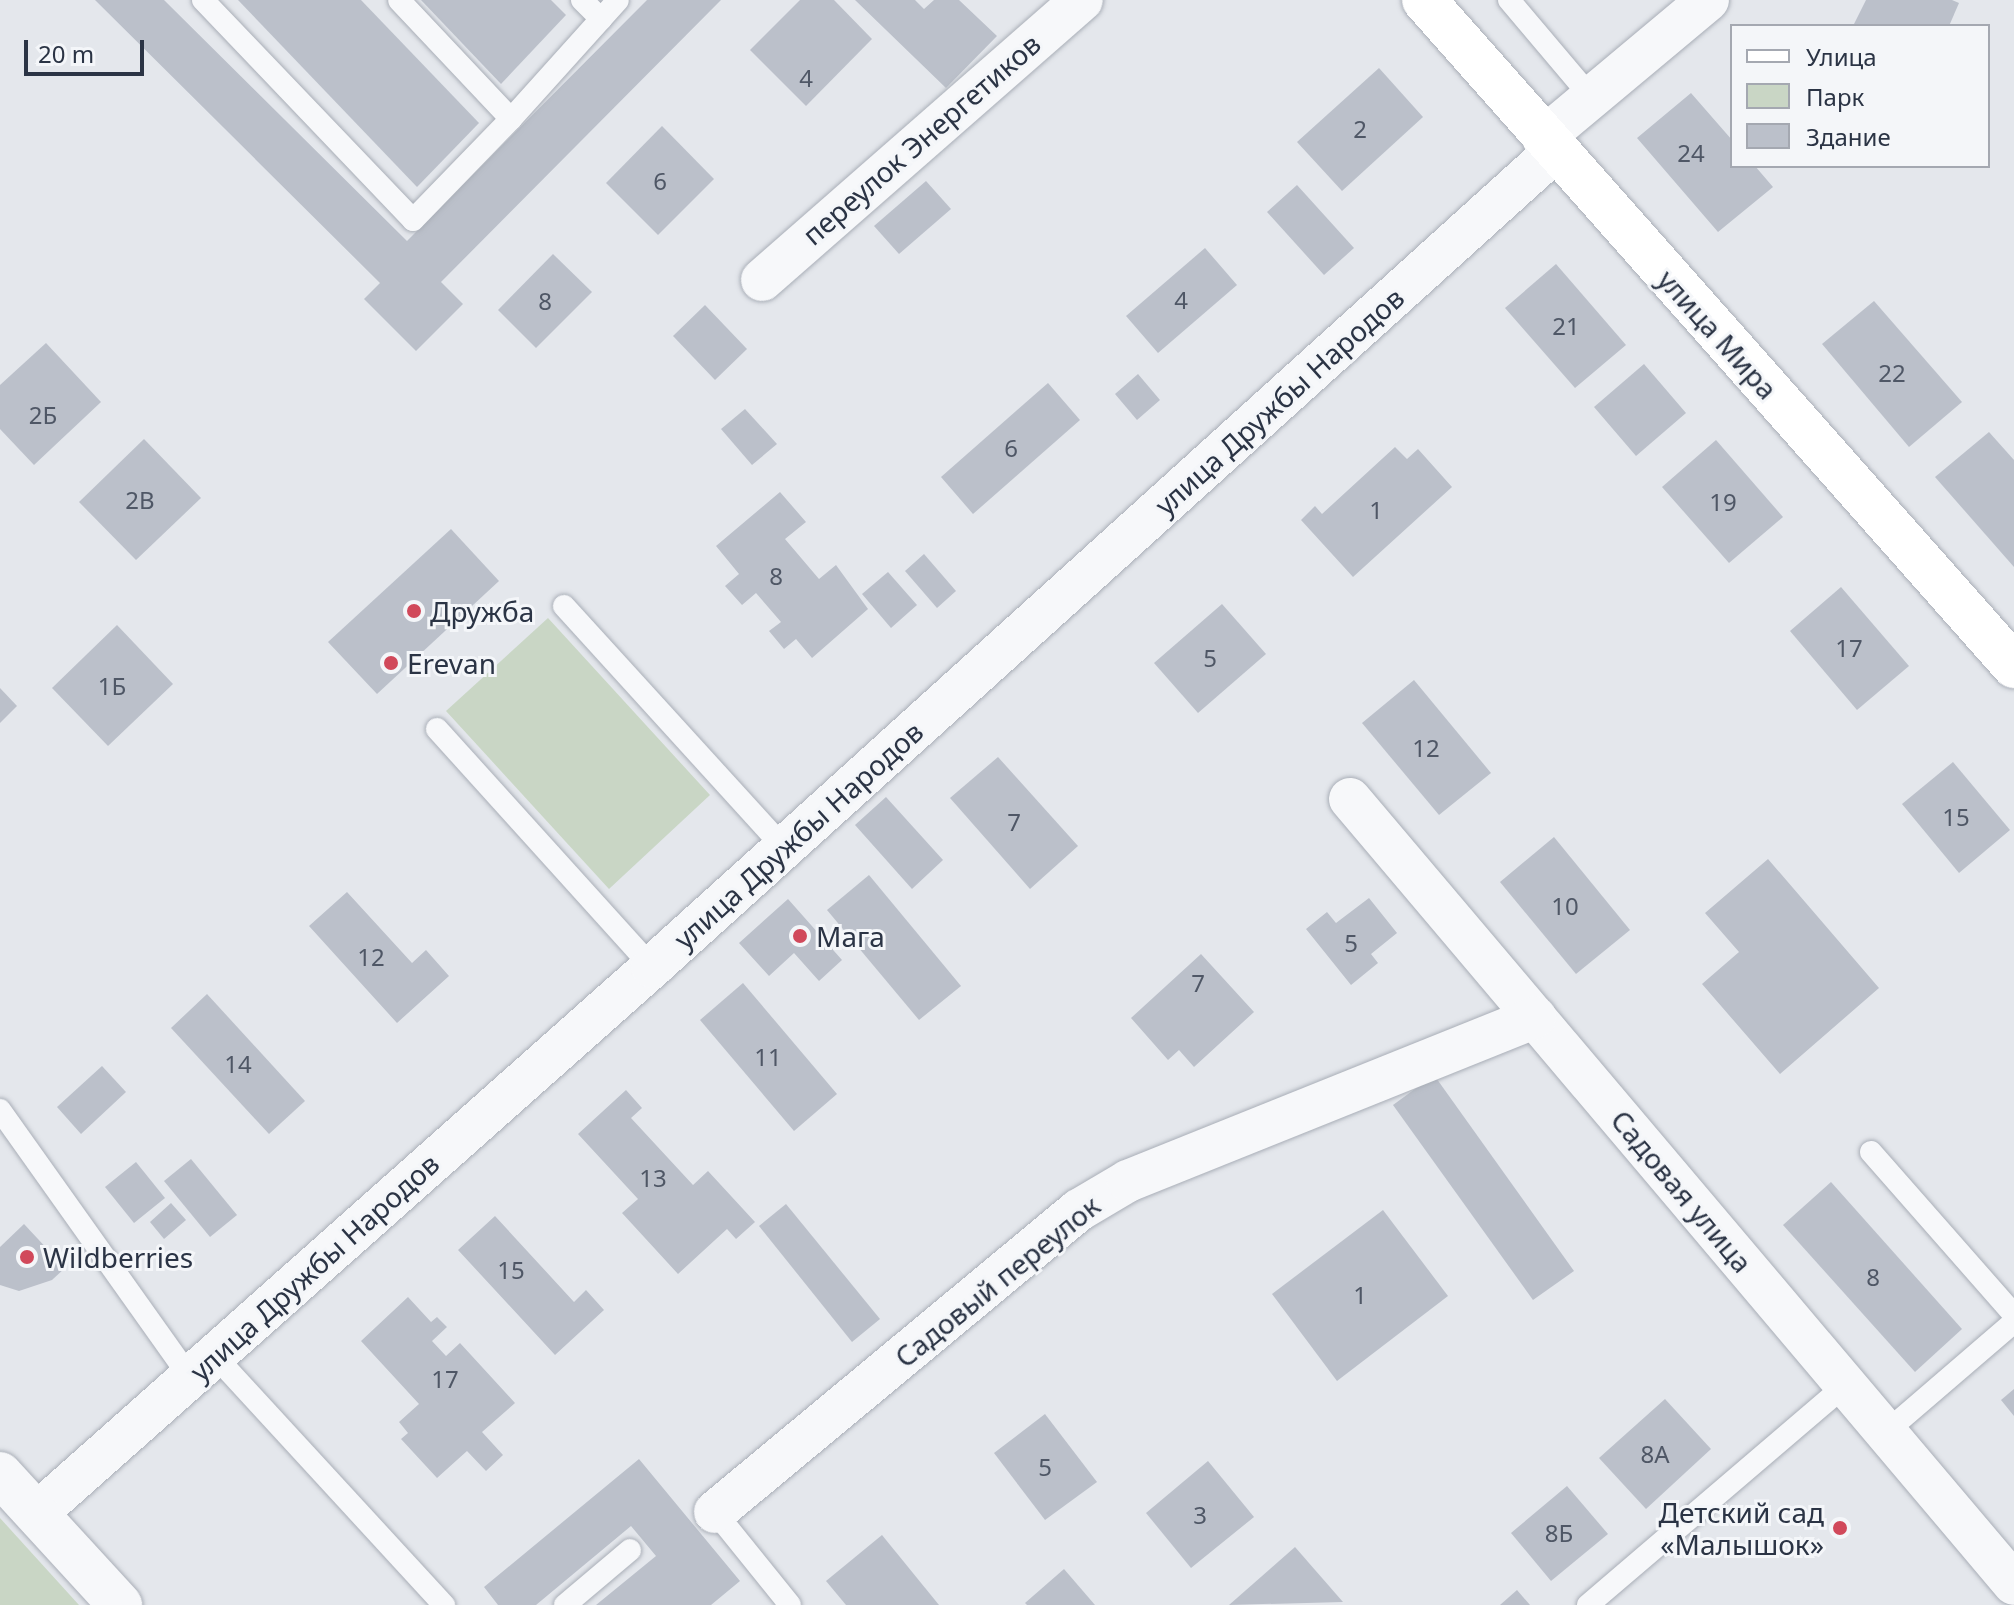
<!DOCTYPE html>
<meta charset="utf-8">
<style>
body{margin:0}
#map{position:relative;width:2014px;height:1605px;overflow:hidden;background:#e4e7ec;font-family:"Noto Sans",sans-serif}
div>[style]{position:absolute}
.green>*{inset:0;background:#c9d6c5}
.building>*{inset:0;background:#bbc0ca}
.roads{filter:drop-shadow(0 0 2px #a9aeb7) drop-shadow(0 0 2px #a9aeb7)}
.service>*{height:22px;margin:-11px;padding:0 11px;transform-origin:11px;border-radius:11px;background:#f7f8fa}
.minor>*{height:42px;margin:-21px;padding:0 21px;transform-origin:21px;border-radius:21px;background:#f7f8fa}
.tertiary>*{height:44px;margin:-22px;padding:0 22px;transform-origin:22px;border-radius:22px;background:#f7f8fa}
.secondary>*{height:44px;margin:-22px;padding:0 22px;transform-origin:22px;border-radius:22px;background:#fff}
.dots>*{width:22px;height:22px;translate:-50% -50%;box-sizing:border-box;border:4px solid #f4f6f9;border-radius:50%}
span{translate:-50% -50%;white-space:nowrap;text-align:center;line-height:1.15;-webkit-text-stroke:6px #f4f6f9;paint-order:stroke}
.number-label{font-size:24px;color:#4f5766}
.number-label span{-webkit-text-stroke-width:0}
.street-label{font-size:28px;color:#2b3445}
.poi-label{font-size:28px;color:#2b3445}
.left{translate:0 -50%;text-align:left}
.right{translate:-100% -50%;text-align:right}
.legend{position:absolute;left:1730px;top:24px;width:260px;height:144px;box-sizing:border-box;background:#f4f6f9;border:2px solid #a4a8b1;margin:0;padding:10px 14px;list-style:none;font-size:24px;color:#2b3445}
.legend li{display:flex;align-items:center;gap:16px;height:40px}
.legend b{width:40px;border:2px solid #a4a8b1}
.scale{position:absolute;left:24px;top:40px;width:120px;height:36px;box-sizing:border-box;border:4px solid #2b3445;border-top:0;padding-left:10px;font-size:24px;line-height:28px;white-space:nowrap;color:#2b3445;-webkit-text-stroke:6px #f4f6f9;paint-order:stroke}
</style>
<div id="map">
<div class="green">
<div style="clip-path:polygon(548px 618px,710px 795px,609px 889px,446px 711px)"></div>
<div style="clip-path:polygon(0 1518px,79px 1605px,0 1605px)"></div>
</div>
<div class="building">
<div style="clip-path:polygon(95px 0,164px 0,407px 241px,647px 0,721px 0,441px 282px,463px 304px,416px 351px,364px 299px,380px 283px)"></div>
<div style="clip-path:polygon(238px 0,361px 0,479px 123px,417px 187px)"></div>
<div style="clip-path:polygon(421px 0,551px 0,566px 15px,501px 84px)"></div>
<div style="clip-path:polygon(800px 0,834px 0,872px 39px,806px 106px,750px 50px)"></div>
<div style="clip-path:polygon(855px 0,915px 0,924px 9px,934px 0,959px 0,997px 36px,946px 88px)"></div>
<div style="clip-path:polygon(1866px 0,1952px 0,1959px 3px,1949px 26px,1853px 26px)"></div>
<div style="clip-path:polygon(1379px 68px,1423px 117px,1342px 191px,1297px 142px)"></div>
<div style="clip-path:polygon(1691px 93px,1732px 140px,1732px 166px,1755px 166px,1773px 187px,1718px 232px,1637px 138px)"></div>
<div style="clip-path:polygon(662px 126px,714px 179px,658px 235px,606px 183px)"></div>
<div style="clip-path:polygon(926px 181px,951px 209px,899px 254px,874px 226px)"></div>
<div style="clip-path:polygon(1297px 185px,1354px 248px,1324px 275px,1267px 212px)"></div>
<div style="clip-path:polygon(1205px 248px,1237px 285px,1158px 353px,1126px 316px)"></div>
<div style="clip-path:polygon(553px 254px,592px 292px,536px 348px,498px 310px)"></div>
<div style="clip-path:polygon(1556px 264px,1626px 345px,1575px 388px,1505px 308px)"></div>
<div style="clip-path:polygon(1874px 301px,1962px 402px,1909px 447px,1822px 344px)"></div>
<div style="clip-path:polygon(705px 305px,747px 349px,715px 380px,673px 336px)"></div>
<div style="clip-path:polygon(46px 343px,101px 402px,34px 465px,0 429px,0 385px)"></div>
<div style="clip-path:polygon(1644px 364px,1686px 413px,1636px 456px,1594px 407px)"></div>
<div style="clip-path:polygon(1138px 374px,1160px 400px,1137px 420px,1115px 394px)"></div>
<div style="clip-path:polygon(1048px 383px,1080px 420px,973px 514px,941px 477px)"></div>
<div style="clip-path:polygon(745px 409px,777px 444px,752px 465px,721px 429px)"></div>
<div style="clip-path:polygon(1989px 432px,2014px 460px,2014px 567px,1935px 477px)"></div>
<div style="clip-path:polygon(144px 439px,201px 498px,136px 560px,79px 502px)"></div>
<div style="clip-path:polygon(1716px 440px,1783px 517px,1729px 563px,1662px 487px)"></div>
<div style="clip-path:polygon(1395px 447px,1407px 459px,1418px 449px,1452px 487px,1353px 577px,1301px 520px,1315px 506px,1322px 514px)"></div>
<div style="clip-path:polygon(780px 492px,806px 522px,785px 539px,819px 579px,836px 565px,868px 609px,812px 658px,796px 639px,784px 649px,769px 631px,781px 622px,756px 593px,742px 605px,725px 586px,739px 574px,716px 546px)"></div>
<div style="clip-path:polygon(451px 529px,499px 581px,377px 694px,328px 642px)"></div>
<div style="clip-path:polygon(924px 554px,956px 591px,937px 608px,905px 571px)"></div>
<div style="clip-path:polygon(888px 572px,917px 605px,891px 628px,862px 594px)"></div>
<div style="clip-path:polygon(1841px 587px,1909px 666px,1857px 710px,1790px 631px)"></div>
<div style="clip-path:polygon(1222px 604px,1266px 654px,1198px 713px,1154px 663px)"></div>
<div style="clip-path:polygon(117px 625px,173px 684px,108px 746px,52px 688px)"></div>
<div style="clip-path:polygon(1414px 680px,1491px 773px,1439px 815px,1362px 723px)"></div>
<div style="clip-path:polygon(0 688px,17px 706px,0 723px)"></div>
<div style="clip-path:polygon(998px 757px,1078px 846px,1030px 889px,950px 798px)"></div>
<div style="clip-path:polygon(1953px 762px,2010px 830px,1959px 873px,1902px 804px)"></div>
<div style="clip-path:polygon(886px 797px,943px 860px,912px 889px,855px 825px)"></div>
<div style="clip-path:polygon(1554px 837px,1630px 930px,1576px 974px,1500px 882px)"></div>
<div style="clip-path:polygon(1768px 859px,1879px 988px,1780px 1074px,1702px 984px,1739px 952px,1705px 913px)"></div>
<div style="clip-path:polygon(869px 875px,961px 986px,919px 1020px,827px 910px)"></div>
<div style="clip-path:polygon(347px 892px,412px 963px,426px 950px,449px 976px,397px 1023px,309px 926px)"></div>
<div style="clip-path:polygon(1369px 898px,1397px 933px,1371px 954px,1378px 963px,1351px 985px,1306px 929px,1327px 912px,1336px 923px)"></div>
<div style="clip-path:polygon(788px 899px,842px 960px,819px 981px,794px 953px,769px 976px,739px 943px)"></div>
<div style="clip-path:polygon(1201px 954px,1254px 1012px,1194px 1067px,1179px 1050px,1168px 1060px,1131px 1018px)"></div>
<div style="clip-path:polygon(743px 983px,837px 1094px,794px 1131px,700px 1020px)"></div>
<div style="clip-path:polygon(207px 994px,305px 1101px,269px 1134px,171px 1028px)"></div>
<div style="clip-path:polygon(102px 1066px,126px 1092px,81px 1134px,57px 1107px)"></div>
<div style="clip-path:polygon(1434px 1075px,1574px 1271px,1533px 1300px,1393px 1105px)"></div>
<div style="clip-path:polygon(626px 1090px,642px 1108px,631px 1118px,693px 1185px,708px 1171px,755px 1222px,736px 1239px,727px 1229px,678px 1274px,622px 1213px,638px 1199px,578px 1134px)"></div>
<div style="clip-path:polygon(191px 1159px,237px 1215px,210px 1237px,164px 1181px)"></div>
<div style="clip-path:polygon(136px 1162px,165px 1198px,134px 1223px,105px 1187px)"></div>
<div style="clip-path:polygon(1831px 1182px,1962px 1329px,1915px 1372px,1783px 1225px)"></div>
<div style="clip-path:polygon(171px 1203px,186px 1220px,164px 1239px,150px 1222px)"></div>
<div style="clip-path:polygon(786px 1204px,880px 1319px,852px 1342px,759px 1226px)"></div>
<div style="clip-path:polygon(1383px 1210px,1448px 1296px,1337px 1381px,1272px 1294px)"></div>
<div style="clip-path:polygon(495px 1216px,574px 1302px,586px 1290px,604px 1310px,555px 1355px,458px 1250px)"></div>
<div style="clip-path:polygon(24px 1224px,65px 1268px,52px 1280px,19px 1291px,0 1285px,0 1247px)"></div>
<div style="clip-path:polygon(408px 1297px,431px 1322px,437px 1317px,447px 1327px,432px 1341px,446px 1356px,460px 1343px,515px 1403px,482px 1432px,503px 1455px,486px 1471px,467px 1451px,437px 1478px,401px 1439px,408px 1433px,399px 1422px,419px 1404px,361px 1341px)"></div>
<div style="clip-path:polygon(2014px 1389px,2014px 1416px,2001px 1400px)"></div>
<div style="clip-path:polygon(1665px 1399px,1711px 1449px,1646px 1509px,1599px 1458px)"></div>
<div style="clip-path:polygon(1045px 1414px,1097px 1482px,1045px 1520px,994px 1453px)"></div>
<div style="clip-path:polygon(639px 1459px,740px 1581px,711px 1605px,596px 1605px,656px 1556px,631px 1526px,536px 1605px,498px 1605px,484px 1587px)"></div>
<div style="clip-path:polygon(1208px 1461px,1254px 1517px,1191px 1568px,1146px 1513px)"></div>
<div style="clip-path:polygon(1567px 1486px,1608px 1534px,1551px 1581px,1511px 1533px)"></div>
<div style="clip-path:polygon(882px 1535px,939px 1605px,846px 1605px,826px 1581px)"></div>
<div style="clip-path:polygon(1295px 1547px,1343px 1602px,1229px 1605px)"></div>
<div style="clip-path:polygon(1064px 1569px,1095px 1605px,1027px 1605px,1025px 1603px)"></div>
<div style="clip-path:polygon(1517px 1590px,1530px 1605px,1500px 1605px)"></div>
</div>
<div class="roads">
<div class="service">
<div style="left:203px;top:0;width:304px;rotate:46.3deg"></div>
<div style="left:413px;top:220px;width:141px;rotate:-45.9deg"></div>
<div style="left:511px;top:119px;width:163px;rotate:-133.3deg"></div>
<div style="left:582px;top:0;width:27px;rotate:45deg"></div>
<div style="left:601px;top:19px;width:25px;rotate:-48deg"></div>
<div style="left:1509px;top:0;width:127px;rotate:49.8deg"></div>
<div style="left:511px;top:119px;width:135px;rotate:-48deg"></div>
<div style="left:564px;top:606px;width:327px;rotate:47.7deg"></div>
<div style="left:437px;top:729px;width:321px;rotate:47.9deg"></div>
<div style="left:0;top:1110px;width:328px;rotate:54.6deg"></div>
<div style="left:1871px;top:1152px;width:217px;rotate:48.7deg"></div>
<div style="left:214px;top:1355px;width:340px;rotate:47.4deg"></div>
<div style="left:1886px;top:1432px;width:169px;rotate:-40.7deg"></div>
<div style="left:715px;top:1512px;width:119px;rotate:51.1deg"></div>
<div style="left:565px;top:1605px;width:85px;rotate:-40.2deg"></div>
<div style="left:1588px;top:1605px;width:339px;rotate:-40.5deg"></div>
</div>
<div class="minor">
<div style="left:1543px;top:138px;width:215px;rotate:-39.9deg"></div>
<div style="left:762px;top:280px;width:425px;rotate:-41.2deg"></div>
<div style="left:1350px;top:799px;width:1028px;rotate:49.77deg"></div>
<div style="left:715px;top:1512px;width:473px;rotate:-39.7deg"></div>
<div style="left:1079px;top:1210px;width:57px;rotate:-30.6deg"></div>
<div style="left:1128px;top:1181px;width:439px;rotate:-21.9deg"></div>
<div style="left:36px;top:1514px;width:824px;rotate:-41.6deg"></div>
<div style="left:652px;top:967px;width:1217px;rotate:-42.1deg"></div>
</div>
<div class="tertiary">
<div style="left:0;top:1474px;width:178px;rotate:47.5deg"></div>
</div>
<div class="secondary">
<div style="left:1424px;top:0;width:890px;rotate:48.46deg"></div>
</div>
</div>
<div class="dots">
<div style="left:414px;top:611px;background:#d1495b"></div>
<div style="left:391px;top:663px;background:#d1495b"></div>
<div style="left:800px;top:936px;background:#d1495b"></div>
<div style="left:27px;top:1257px;background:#d1495b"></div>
<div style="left:1840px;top:1528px;background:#d1495b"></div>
</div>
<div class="number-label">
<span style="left:806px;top:78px">4</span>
<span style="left:1360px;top:129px">2</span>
<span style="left:1691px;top:153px">24</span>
<span style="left:660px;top:181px">6</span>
<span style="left:1181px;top:300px">4</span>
<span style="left:545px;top:301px">8</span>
<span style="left:1566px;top:326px">21</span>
<span style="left:1892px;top:373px">22</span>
<span style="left:43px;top:415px">2Б</span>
<span style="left:1011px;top:448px">6</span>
<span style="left:140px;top:500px">2В</span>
<span style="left:1723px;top:502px">19</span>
<span style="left:1376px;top:510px">1</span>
<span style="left:776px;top:576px">8</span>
<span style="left:1849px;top:648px">17</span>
<span style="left:1210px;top:658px">5</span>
<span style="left:112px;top:686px">1Б</span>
<span style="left:1426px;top:748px">12</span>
<span style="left:1956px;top:817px">15</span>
<span style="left:1014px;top:822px">7</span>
<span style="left:1565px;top:906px">10</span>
<span style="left:1351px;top:943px">5</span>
<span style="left:371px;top:957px">12</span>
<span style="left:1198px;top:983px">7</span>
<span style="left:768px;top:1057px">11</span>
<span style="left:238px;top:1064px">14</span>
<span style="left:653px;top:1178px">13</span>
<span style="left:511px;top:1270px">15</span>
<span style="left:1873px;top:1277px">8</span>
<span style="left:1360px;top:1295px">1</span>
<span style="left:445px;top:1379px">17</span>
<span style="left:1655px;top:1454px">8А</span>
<span style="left:1045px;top:1467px">5</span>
<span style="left:1200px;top:1515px">3</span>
<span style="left:1559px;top:1533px">8Б</span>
</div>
<div class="street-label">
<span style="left:921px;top:139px;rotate:-41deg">переулок Энергетиков</span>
<span style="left:1718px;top:334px;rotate:48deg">улица Мира</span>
<span style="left:1279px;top:401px;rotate:-42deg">улица Дружбы Народов</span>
<span style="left:798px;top:835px;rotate:-42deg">улица Дружбы Народов</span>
<span style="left:1682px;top:1191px;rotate:50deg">Садовая улица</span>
<span style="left:314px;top:1267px;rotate:-42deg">улица Дружбы Народов</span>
<span style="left:997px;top:1281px;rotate:-39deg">Садовый переулок</span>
</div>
<div class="poi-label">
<span class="left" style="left:430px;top:611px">Дружба</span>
<span class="left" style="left:407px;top:663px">Erevan</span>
<span class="left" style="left:816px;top:936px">Мага</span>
<span class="left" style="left:43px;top:1257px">Wildberries</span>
<span class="right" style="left:1824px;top:1528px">Детский сад<br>«Малышок»</span>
</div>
<ul class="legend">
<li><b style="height:10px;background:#fff"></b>Улица</li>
<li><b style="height:22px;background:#c9d6c5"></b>Парк</li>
<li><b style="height:22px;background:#bbc0ca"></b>Здание</li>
</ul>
<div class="scale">20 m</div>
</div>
